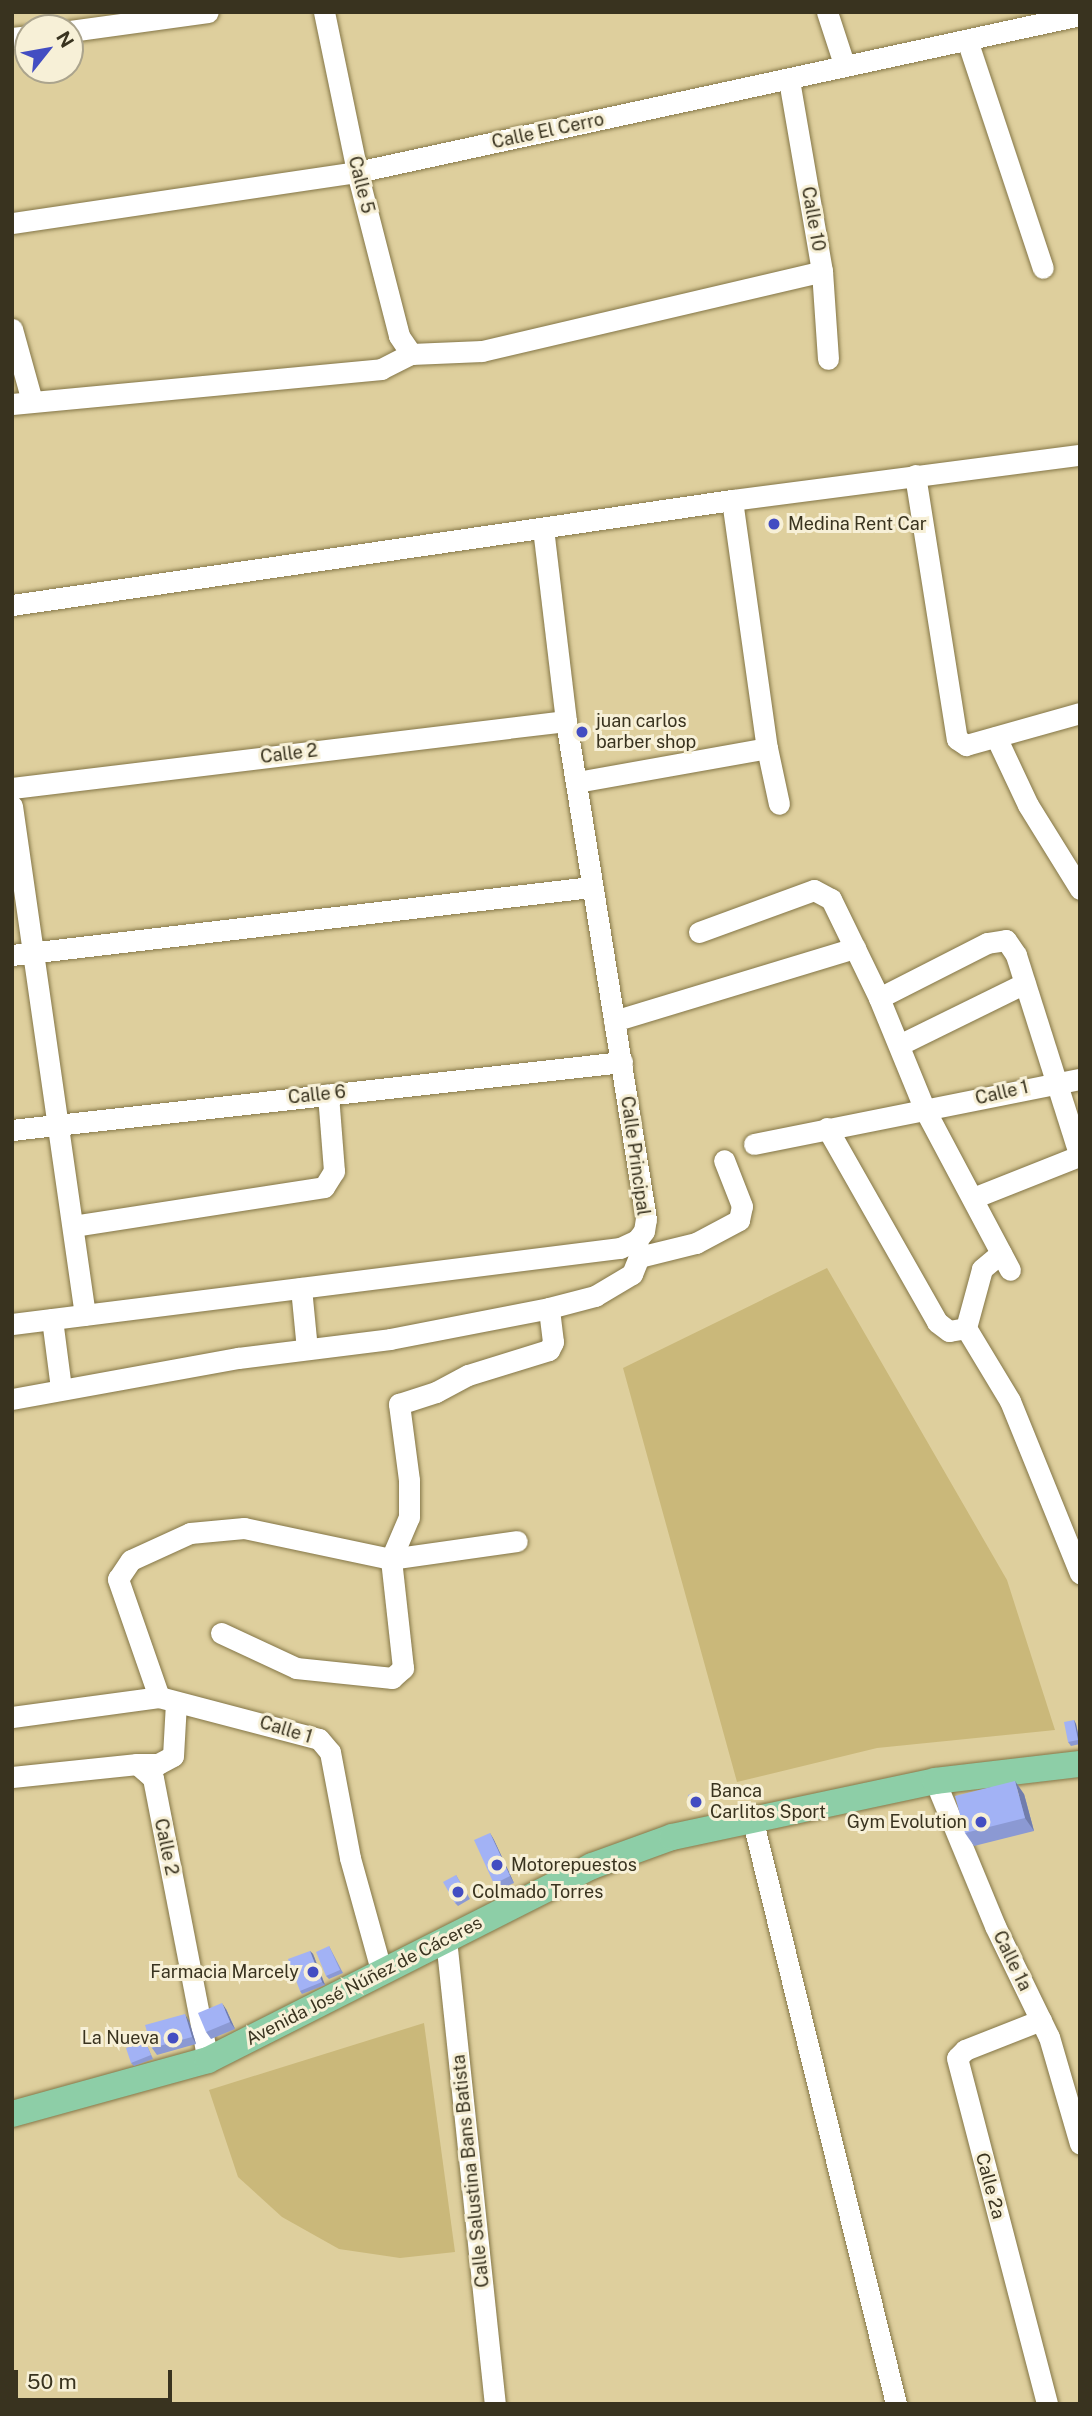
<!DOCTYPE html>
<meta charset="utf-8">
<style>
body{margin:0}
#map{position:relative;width:1092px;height:2416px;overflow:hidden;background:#decf9d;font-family:"Public Sans",sans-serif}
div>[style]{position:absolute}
.green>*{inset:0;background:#cab87a}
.roads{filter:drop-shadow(0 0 2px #847647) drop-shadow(0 0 2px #847647)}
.minor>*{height:21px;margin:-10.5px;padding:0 10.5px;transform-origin:10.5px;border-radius:10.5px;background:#fff}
.major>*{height:26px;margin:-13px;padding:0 13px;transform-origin:13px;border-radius:13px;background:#8dcea7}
.wall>*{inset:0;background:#8b99d3}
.shaded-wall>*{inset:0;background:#717dac}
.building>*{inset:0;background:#a2b2f5}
.dots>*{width:19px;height:19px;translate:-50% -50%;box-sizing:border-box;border:4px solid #f7f0d7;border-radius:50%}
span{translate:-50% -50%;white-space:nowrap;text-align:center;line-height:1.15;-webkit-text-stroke:6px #f7f0d7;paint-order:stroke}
.street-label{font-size:18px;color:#39331f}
.poi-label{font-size:18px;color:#39331f}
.left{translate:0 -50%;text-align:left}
.right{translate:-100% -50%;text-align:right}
.frame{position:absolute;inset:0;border:14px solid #39331f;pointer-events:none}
.north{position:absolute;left:14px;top:14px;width:70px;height:70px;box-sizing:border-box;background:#f7f0d7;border:2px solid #aba48d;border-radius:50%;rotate:59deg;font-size:19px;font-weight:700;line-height:28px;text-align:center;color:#39331f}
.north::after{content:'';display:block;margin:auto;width:24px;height:32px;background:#434dc2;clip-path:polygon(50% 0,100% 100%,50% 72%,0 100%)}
.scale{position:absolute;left:14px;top:2370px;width:158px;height:32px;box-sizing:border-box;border:4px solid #39331f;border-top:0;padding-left:9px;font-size:21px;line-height:24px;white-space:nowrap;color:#39331f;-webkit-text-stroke:5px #f7f0d7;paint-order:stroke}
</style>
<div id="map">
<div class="green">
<div style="clip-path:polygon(827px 1268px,1007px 1580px,1055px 1730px,877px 1748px,737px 1782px,623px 1368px)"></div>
<div style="clip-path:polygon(424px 2023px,455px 2252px,400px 2258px,339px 2249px,282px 2217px,238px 2177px,209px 2090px)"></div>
</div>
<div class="roads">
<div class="minor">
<div style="left:324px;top:12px;width:163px;rotate:78.3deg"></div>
<div style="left:357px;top:172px;width:169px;rotate:75.6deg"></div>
<div style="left:399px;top:336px;width:22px;rotate:56deg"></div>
<div style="left:827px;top:12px;width:55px;rotate:71.9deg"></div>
<div style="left:70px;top:31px;width:139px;rotate:-7.8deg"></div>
<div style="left:12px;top:38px;width:16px;rotate:-7deg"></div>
<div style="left:967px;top:40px;width:240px;rotate:71.6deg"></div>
<div style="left:789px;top:80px;width:194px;rotate:80.2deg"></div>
<div style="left:822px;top:271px;width:88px;rotate:86.1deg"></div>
<div style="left:12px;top:223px;width:349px;rotate:-8.4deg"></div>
<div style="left:357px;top:172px;width:740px;rotate:-12.25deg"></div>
<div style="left:12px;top:329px;width:75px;rotate:74.5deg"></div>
<div style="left:12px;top:404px;width:371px;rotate:-5.4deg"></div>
<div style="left:381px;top:369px;width:34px;rotate:-27deg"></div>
<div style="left:411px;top:354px;width:71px;rotate:-2.4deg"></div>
<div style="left:482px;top:351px;width:349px;rotate:-13.2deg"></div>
<div style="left:915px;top:475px;width:267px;rotate:81deg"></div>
<div style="left:957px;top:739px;width:11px;rotate:34deg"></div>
<div style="left:966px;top:745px;width:118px;rotate:-15.7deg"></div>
<div style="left:732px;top:500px;width:250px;rotate:82deg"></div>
<div style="left:767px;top:748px;width:57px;rotate:77.9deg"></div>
<div style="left:12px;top:605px;width:728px;rotate:-8.3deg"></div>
<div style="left:732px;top:500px;width:351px;rotate:-7.4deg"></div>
<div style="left:996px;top:737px;width:75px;rotate:64.8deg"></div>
<div style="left:1028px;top:805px;width:99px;rotate:58.2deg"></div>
<div style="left:577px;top:782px;width:193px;rotate:-10.1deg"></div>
<div style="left:12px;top:788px;width:558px;rotate:-6.9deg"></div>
<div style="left:12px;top:806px;width:514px;rotate:81.84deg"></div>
<div style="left:699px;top:932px;width:122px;rotate:-20.1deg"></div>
<div style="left:814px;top:890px;width:19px;rotate:28deg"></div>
<div style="left:831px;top:899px;width:110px;rotate:64.1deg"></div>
<div style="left:879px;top:998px;width:121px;rotate:67.7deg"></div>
<div style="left:925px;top:1110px;width:181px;rotate:62deg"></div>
<div style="left:12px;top:955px;width:583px;rotate:-6.7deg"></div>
<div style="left:879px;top:998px;width:121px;rotate:-27deg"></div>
<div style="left:987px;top:943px;width:19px;rotate:-9deg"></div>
<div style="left:1006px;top:940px;width:18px;rotate:56deg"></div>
<div style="left:1016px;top:955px;width:212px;rotate:72.4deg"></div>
<div style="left:614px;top:1021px;width:252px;rotate:-16.9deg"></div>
<div style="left:899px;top:1045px;width:140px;rotate:-26.2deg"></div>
<div style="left:827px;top:1128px;width:223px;rotate:60.4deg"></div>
<div style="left:937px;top:1322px;width:15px;rotate:37deg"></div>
<div style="left:949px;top:1331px;width:17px;rotate:-10deg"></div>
<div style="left:12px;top:1130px;width:614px;rotate:-6.36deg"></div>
<div style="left:754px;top:1144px;width:332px;rotate:-11.3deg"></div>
<div style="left:973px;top:1198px;width:114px;rotate:-21.6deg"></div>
<div style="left:73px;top:1226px;width:254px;rotate:-8.8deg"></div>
<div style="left:324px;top:1187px;width:19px;rotate:-58deg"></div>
<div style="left:334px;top:1171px;width:77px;rotate:-94.5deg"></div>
<div style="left:1001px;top:1253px;width:25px;rotate:140deg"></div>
<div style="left:982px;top:1269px;width:61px;rotate:105.2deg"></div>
<div style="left:966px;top:1328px;width:85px;rotate:58.9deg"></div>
<div style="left:1010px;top:1401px;width:186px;rotate:67.9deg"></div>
<div style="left:639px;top:1257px;width:59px;rotate:-13.8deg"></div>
<div style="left:696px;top:1243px;width:49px;rotate:-28.1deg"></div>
<div style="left:739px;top:1220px;width:14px;rotate:-78deg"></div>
<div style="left:742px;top:1206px;width:49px;rotate:-111.4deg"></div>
<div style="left:301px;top:1288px;width:61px;rotate:84.4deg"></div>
<div style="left:52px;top:1319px;width:70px;rotate:82.6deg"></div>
<div style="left:12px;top:1324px;width:613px;rotate:-7.13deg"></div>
<div style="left:620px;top:1248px;width:19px;rotate:-25deg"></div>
<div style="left:637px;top:1240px;width:11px;rotate:-52deg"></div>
<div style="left:644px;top:1231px;width:12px;rotate:-81deg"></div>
<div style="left:646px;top:1219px;width:504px;rotate:-99.13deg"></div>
<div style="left:566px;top:721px;width:194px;rotate:-96.8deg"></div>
<div style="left:12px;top:1399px;width:230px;rotate:-10.3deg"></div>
<div style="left:238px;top:1358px;width:153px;rotate:-7.1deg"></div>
<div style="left:390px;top:1339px;width:162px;rotate:-11deg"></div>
<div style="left:549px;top:1308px;width:48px;rotate:-14.6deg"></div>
<div style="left:595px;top:1296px;width:43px;rotate:-30.7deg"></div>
<div style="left:632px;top:1274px;width:18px;rotate:-68deg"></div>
<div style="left:639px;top:1257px;width:17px;rotate:-97deg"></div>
<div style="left:221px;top:1633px;width:83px;rotate:25deg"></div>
<div style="left:296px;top:1668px;width:97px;rotate:5.9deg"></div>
<div style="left:392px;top:1678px;width:15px;rotate:-42deg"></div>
<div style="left:403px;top:1668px;width:110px;rotate:-96.3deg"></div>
<div style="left:391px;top:1559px;width:127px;rotate:-8.1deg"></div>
<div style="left:159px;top:1697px;width:125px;rotate:-109.2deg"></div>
<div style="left:118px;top:1579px;width:23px;rotate:-56deg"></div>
<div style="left:131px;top:1560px;width:65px;rotate:-24.6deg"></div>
<div style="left:190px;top:1533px;width:54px;rotate:-5.3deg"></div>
<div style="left:244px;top:1528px;width:150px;rotate:11.9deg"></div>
<div style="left:391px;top:1559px;width:46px;rotate:-66.8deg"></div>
<div style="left:409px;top:1517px;width:37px;rotate:-90deg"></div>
<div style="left:409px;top:1480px;width:77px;rotate:-97.5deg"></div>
<div style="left:399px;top:1404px;width:39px;rotate:-18deg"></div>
<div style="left:436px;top:1392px;width:36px;rotate:-28deg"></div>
<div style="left:468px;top:1375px;width:85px;rotate:-17.2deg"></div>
<div style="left:549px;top:1350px;width:9px;rotate:-63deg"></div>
<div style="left:553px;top:1342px;width:34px;rotate:-97deg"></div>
<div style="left:12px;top:1717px;width:148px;rotate:-7.7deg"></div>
<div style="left:159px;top:1697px;width:165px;rotate:14.7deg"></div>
<div style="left:319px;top:1739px;width:17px;rotate:50deg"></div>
<div style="left:330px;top:1752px;width:108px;rotate:79.3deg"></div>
<div style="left:350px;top:1858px;width:119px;rotate:74.5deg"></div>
<div style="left:137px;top:1764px;width:21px"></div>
<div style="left:158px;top:1764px;width:17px;rotate:-28deg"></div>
<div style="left:173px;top:1756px;width:54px;rotate:-86.8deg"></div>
<div style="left:12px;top:1777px;width:126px;rotate:-5.9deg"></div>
<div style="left:137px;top:1764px;width:21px;rotate:41deg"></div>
<div style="left:153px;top:1778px;width:287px;rotate:79deg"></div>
<div style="left:935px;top:1781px;width:157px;rotate:67.5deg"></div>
<div style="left:995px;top:1926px;width:123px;rotate:64.1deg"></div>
<div style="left:1049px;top:2037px;width:111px;rotate:73.8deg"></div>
<div style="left:752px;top:1818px;width:603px;rotate:76.19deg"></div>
<div style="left:446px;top:1939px;width:468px;rotate:84deg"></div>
<div style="left:1041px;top:2020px;width:82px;rotate:158.5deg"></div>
<div style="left:965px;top:2050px;width:11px;rotate:135deg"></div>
<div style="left:957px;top:2058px;width:358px;rotate:75.4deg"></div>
</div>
<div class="major">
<div style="left:12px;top:2114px;width:203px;rotate:-15.4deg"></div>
<div style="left:208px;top:2060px;width:430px;rotate:-26.8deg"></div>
<div style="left:592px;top:1866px;width:85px;rotate:-19.9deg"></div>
<div style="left:672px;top:1837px;width:269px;rotate:-12deg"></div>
<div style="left:935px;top:1781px;width:146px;rotate:-6.7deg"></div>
</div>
</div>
<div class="wall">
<div style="clip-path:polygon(1074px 1720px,1076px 1724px,1080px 1744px,1071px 1746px,1068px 1742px)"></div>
<div style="clip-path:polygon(1024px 1794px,1034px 1831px,974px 1846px,965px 1833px)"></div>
<div style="clip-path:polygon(699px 1795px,703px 1805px,694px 1808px,691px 1805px)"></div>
<div style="clip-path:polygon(490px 1833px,494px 1840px,514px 1883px,499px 1890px,494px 1884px)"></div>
<div style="clip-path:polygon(456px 1875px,470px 1899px,458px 1906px,455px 1903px)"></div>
<div style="clip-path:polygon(329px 1946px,343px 1973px,329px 1979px,326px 1976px)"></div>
<div style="clip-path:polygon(310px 1951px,313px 1954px,325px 1985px,302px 1994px,300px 1991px)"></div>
<div style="clip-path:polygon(226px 2009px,235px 2029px,211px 2039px,206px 2032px)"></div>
<div style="clip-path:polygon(189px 2021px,196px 2044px,157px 2055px,152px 2048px)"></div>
<div style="clip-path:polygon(145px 2041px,153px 2059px,134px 2066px,131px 2063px)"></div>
</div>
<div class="shaded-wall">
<div style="clip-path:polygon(1074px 1720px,1076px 1724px,1080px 1742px,1078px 1740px)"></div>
<div style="clip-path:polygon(1015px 1781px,1024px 1794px,1034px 1831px,1025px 1818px)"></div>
<div style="clip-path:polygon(490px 1833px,494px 1840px,514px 1883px,510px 1876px)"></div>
<div style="clip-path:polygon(310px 1951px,313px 1954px,325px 1985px,322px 1982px)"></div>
<div style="clip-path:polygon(222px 2003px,226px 2009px,235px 2029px,230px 2022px)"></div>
<div style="clip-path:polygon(185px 2014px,189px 2021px,196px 2044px,192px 2037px)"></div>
</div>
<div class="building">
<div style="clip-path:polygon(1074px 1720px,1078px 1740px,1068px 1742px,1064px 1722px)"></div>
<div style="clip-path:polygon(1015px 1781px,1025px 1818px,965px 1833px,955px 1796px)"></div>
<div style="clip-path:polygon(697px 1792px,701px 1802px,691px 1805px,688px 1795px)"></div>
<div style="clip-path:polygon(490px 1833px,510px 1876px,494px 1884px,474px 1840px)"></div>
<div style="clip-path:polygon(456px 1875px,467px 1895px,455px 1903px,443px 1882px)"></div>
<div style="clip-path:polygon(329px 1946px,340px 1970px,326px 1976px,316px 1952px)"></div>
<div style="clip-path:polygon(310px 1951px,322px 1982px,300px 1991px,288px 1959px)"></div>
<div style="clip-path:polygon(222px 2003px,230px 2022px,206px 2032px,198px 2013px)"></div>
<div style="clip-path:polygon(185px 2014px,192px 2037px,152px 2048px,145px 2025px)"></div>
<div style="clip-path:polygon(145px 2041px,151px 2055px,131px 2063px,126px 2048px)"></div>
</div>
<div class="dots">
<div style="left:774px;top:524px;background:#434dc2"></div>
<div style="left:582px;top:732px;background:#434dc2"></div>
<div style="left:696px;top:1802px;background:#434dc2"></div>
<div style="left:981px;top:1822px;background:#434dc2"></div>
<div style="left:497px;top:1865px;background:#434dc2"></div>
<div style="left:458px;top:1892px;background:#434dc2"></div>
<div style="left:313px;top:1972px;background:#434dc2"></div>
<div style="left:173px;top:2038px;background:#434dc2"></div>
</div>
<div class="street-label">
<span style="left:548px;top:131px;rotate:-12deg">Calle El Cerro</span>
<span style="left:361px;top:185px;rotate:76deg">Calle 5</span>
<span style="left:813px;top:219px;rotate:80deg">Calle 10</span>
<span style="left:289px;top:754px;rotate:-7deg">Calle 2</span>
<span style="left:1002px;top:1093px;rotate:-13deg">Calle 1</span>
<span style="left:317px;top:1095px;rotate:-6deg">Calle 6</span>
<span style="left:635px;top:1156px;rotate:82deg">Calle Principal</span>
<span style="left:286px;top:1730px;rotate:17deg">Calle 1</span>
<span style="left:166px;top:1847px;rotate:78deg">Calle 2</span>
<span style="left:1012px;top:1961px;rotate:64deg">Calle 1a</span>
<span style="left:364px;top:1981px;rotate:-27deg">Avenida José Núñez de Cáceres</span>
<span style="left:471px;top:2171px;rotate:-96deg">Calle Salustina Bans Batista</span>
<span style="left:990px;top:2186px;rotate:75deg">Calle 2a</span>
</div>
<div class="poi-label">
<span class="left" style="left:788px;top:524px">Medina Rent Car</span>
<span class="left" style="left:596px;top:732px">juan carlos<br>barber shop</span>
<span class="left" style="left:710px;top:1802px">Banca<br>Carlitos Sport</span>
<span class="right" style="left:967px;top:1822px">Gym Evolution</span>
<span class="left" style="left:511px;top:1865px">Motorepuestos</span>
<span class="left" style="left:472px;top:1892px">Colmado Torres</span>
<span class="right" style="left:299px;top:1972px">Farmacia Marcely</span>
<span class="right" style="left:159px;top:2038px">La Nueva</span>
</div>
<div class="frame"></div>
<div class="north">N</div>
<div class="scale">50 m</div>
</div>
